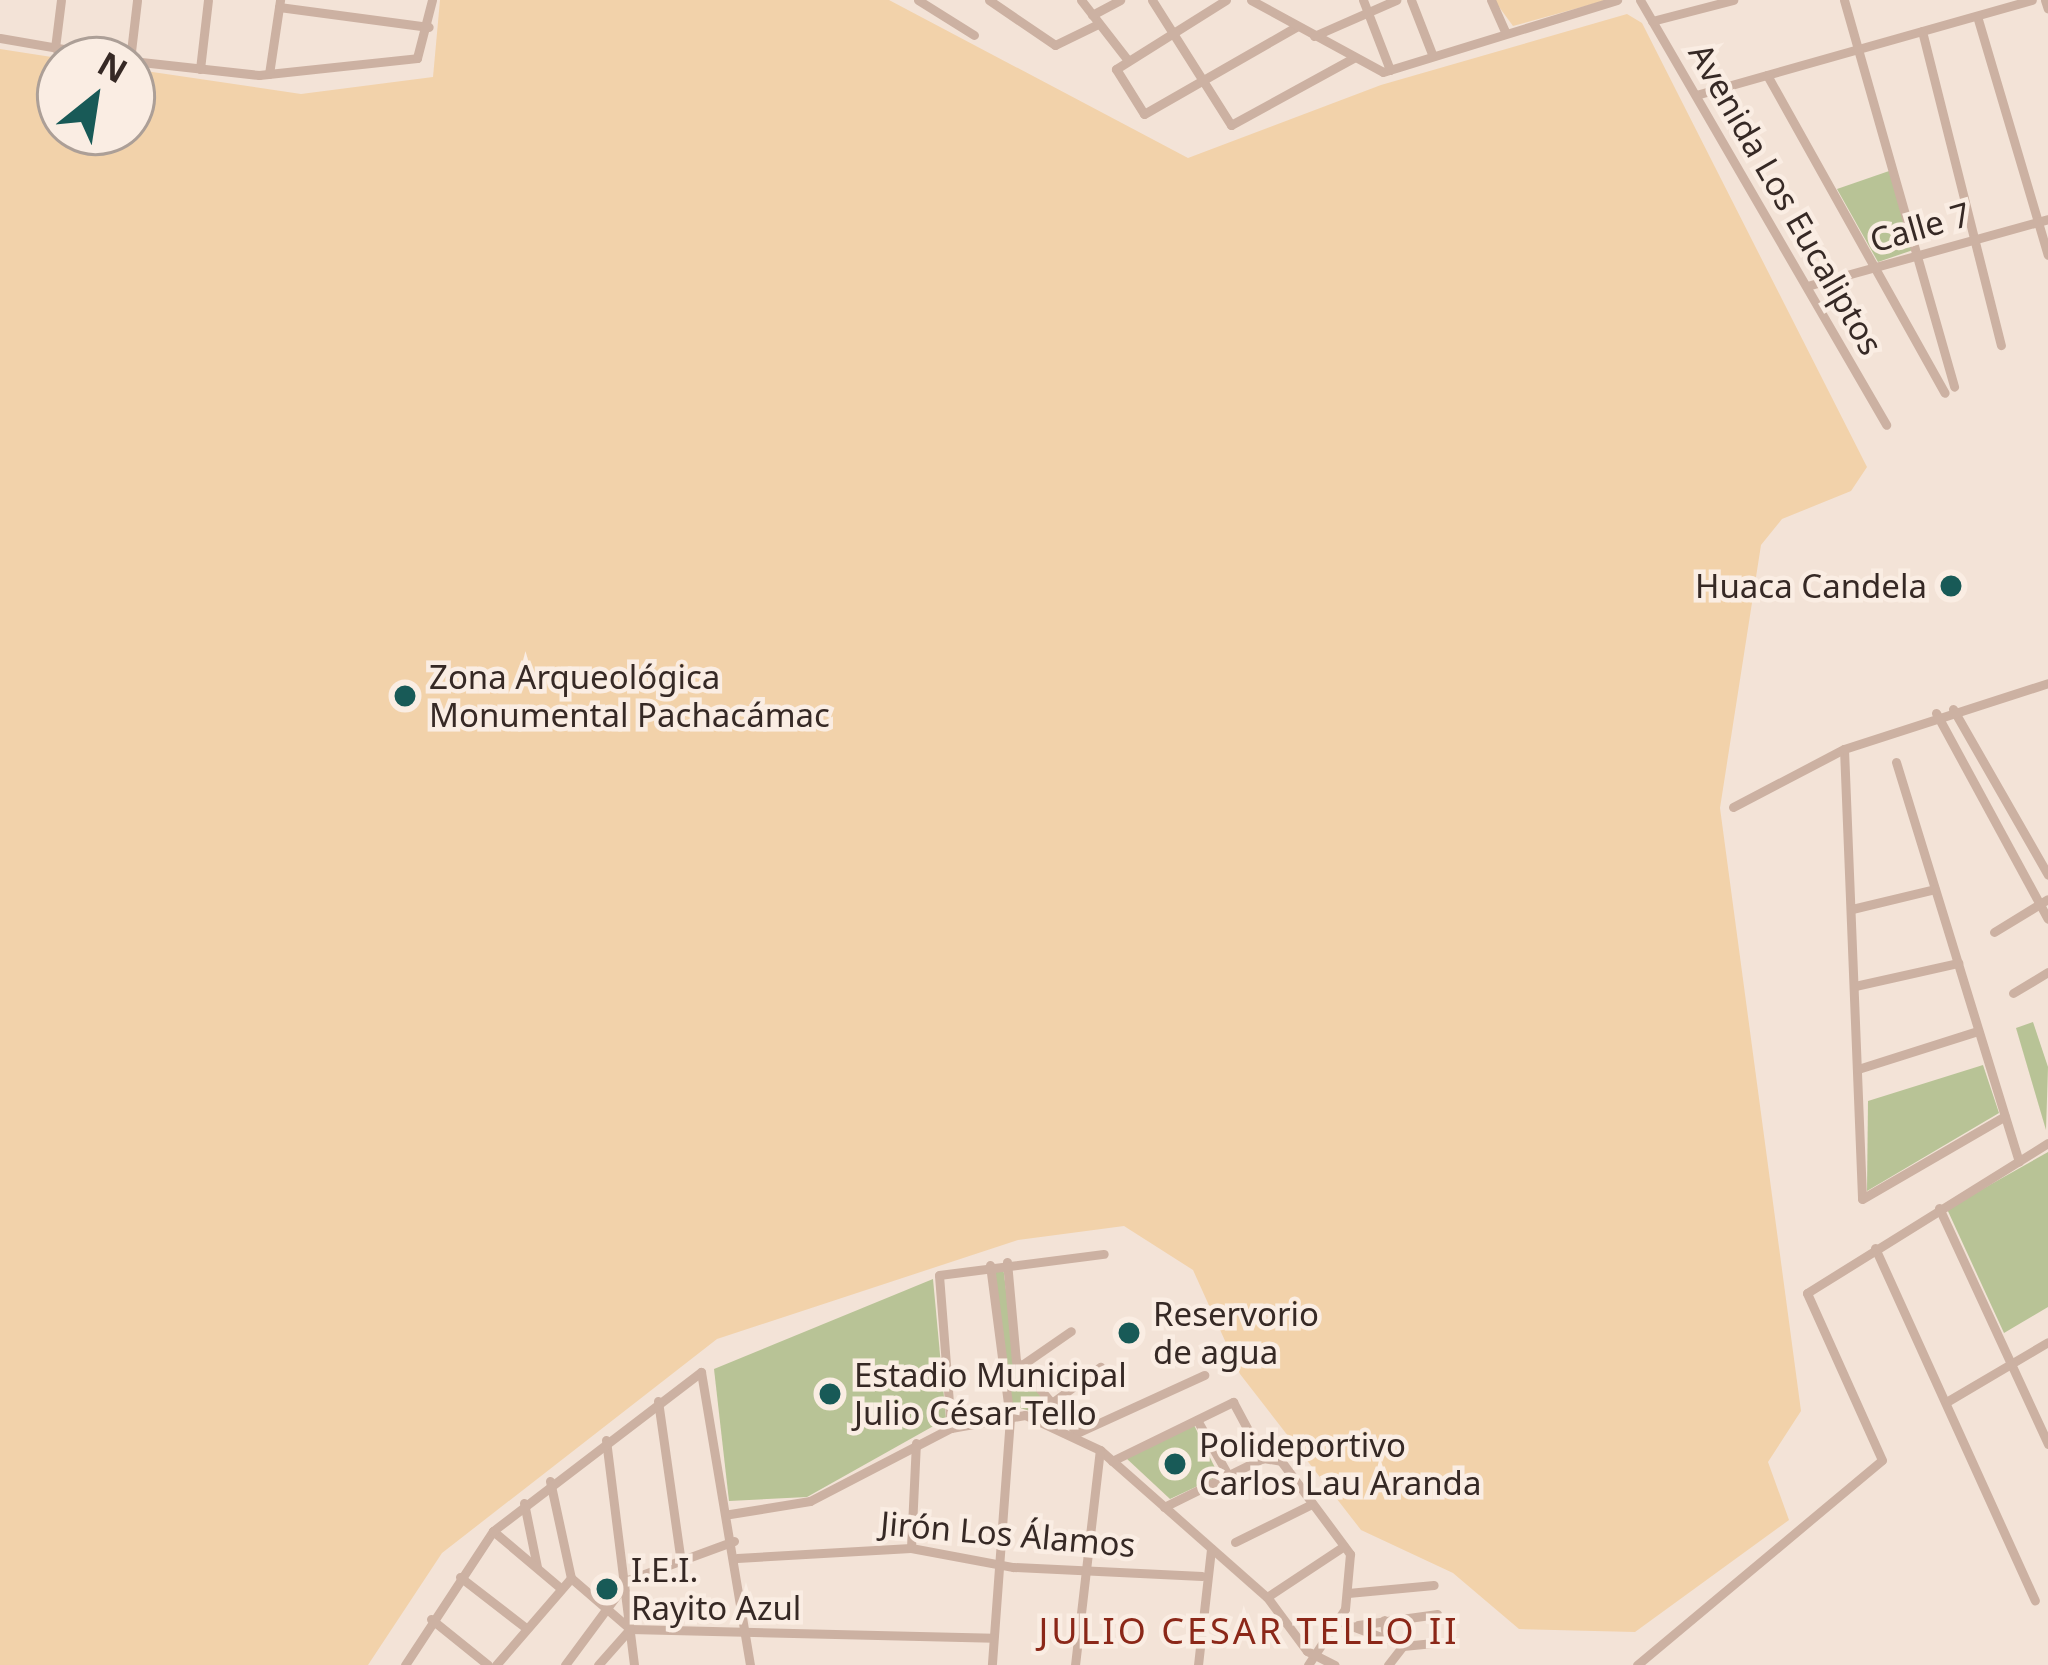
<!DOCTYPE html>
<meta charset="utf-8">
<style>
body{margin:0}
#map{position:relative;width:2048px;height:1665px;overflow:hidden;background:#f3e3d7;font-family:"Noto Sans",sans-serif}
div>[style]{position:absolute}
.green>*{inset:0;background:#b8c396}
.sand>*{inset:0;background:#f2d2aa}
.street>*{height:9px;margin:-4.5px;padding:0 4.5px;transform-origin:4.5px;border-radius:4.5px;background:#ccb1a2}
.dots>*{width:33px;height:33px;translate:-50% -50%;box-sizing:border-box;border:6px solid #faede3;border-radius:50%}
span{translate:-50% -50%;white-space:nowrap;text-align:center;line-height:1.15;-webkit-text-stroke:9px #faede3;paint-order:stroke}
.street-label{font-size:33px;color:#362925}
.poi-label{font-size:33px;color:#362925}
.right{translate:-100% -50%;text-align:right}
.left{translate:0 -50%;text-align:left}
.neighbourhood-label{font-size:36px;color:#8b2718;letter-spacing:3px}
.north{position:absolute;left:36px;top:36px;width:120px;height:120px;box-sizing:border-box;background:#faede3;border:3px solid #ac9f97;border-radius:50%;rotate:30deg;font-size:33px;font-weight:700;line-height:48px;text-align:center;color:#362925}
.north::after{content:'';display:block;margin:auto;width:42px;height:54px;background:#185a57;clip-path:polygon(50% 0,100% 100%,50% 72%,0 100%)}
</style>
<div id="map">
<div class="green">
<div style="clip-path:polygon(1892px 170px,1913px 250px,1878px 262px,1837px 189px)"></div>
<div style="clip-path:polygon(2033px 1022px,2048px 1067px,2046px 1130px,2016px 1028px)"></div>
<div style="clip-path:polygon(1983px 1065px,1999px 1113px,1867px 1191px,1868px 1101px)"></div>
<div style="clip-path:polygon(2048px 1152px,2048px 1307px,2004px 1333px,1947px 1209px)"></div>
<div style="clip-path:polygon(1003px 1266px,1016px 1369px,1066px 1422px,1010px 1405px,993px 1268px)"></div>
<div style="clip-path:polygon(933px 1279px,946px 1419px,807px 1497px,729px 1501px,714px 1369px)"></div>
<div style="clip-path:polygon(1194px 1425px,1219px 1476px,1170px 1499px,1126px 1458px)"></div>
</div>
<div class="sand">
<div style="clip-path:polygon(440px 0,889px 0,1188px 158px,1381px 85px,1627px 14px,1642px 23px,1867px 467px,1851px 491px,1782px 519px,1761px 545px,1720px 808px,1801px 1411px,1768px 1462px,1789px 1520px,1635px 1632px,1519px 1629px,1453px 1573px,1361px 1530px,1240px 1374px,1193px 1270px,1124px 1226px,1018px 1240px,717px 1339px,442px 1553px,368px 1665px,0 1665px,0 49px,71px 60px,60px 60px,60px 132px,132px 132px,132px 69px,301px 94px,433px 77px)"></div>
<div style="clip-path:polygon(1494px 0,1607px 0,1513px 26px)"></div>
</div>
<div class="street">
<div style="left:918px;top:0;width:66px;rotate:32deg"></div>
<div style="left:989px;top:0;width:80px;rotate:34.3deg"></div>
<div style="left:1055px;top:45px;width:48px;rotate:-26deg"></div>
<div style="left:1081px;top:0;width:75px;rotate:52.1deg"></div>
<div style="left:1152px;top:0;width:148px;rotate:57.7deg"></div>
<div style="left:1231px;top:125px;width:141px;rotate:-28.7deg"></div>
<div style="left:1226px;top:0;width:130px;rotate:147.9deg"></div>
<div style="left:1116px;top:69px;width:53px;rotate:58.1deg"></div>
<div style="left:1144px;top:114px;width:175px;rotate:-29.8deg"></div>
<div style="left:1251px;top:0;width:150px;rotate:28.6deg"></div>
<div style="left:1383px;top:72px;width:245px;rotate:-17.1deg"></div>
<div style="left:1363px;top:0;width:75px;rotate:68.9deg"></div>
<div style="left:1411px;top:0;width:58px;rotate:68.7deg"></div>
<div style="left:1491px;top:0;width:34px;rotate:66deg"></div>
<div style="left:1640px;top:0;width:491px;rotate:59.9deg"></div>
<div style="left:1844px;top:0;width:402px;rotate:74.1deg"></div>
<div style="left:2045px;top:0;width:9px;rotate:72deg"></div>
<div style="left:279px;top:7px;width:151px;rotate:7.6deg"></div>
<div style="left:1092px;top:15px;width:32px;rotate:-28deg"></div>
<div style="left:1977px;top:16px;width:249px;rotate:73.5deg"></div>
<div style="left:1652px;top:21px;width:84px;rotate:-14.5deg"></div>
<div style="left:1922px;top:31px;width:324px;rotate:75.9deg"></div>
<div style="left:1314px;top:36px;width:90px;rotate:-23.7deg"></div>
<div style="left:0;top:38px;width:130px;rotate:9.8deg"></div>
<div style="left:55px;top:48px;width:48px;rotate:-82.9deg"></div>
<div style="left:130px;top:60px;width:60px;rotate:-83.3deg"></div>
<div style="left:132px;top:61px;width:128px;rotate:6.3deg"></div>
<div style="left:259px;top:75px;width:159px;rotate:-6.1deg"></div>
<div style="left:417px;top:58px;width:60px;rotate:-75.5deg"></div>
<div style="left:200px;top:69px;width:69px;rotate:-83.4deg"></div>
<div style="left:269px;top:74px;width:75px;rotate:-81.5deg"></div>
<div style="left:1767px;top:75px;width:364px;rotate:60.8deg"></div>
<div style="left:1696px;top:95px;width:349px;rotate:-15.8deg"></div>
<div style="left:1807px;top:286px;width:250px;rotate:-15.5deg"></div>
<div style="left:1953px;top:709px;width:191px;rotate:60.2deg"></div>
<div style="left:1936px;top:713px;width:234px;rotate:61.5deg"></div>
<div style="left:1844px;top:749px;width:450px;rotate:87.7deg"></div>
<div style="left:1862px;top:1199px;width:165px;rotate:-30.1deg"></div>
<div style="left:1896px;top:762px;width:418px;rotate:72.9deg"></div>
<div style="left:1733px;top:807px;width:125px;rotate:-27.6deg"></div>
<div style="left:1844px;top:749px;width:214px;rotate:-17.9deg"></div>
<div style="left:1852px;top:909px;width:85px;rotate:-13.5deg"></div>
<div style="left:1994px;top:932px;width:63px;rotate:-31.4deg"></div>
<div style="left:1855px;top:986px;width:106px;rotate:-12.6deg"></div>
<div style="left:2013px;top:993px;width:41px;rotate:-31deg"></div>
<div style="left:1858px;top:1069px;width:126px;rotate:-17.6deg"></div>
<div style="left:1939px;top:1208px;width:260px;rotate:65.2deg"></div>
<div style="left:1875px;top:1248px;width:387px;rotate:65.6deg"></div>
<div style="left:1007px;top:1262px;width:99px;rotate:84.8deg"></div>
<div style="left:1016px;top:1361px;width:94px;rotate:49.7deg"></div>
<div style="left:1077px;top:1433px;width:140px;rotate:-24.5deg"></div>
<div style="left:990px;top:1265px;width:154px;rotate:82.6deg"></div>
<div style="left:1010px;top:1418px;width:248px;rotate:94.2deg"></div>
<div style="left:1019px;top:1367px;width:63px;rotate:-34.7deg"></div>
<div style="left:658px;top:1401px;width:163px;rotate:81.9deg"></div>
<div style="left:1948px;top:1401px;width:116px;rotate:-30.5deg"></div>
<div style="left:1053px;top:1402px;width:59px;rotate:-36.7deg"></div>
<div style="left:1197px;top:1420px;width:63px;rotate:60.6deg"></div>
<div style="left:951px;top:1428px;width:153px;rotate:-94.5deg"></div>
<div style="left:939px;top:1275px;width:166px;rotate:-7.3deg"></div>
<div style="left:606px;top:1440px;width:227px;rotate:82.9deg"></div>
<div style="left:1112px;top:1461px;width:135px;rotate:-26deg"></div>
<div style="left:1233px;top:1402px;width:64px;rotate:61.8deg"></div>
<div style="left:550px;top:1481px;width:99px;rotate:77.8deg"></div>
<div style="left:571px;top:1578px;width:78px;rotate:40.8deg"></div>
<div style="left:524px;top:1503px;width:65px;rotate:78.5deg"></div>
<div style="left:1164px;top:1507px;width:110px;rotate:-26.3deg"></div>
<div style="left:1263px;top:1458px;width:18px;rotate:9deg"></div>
<div style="left:1281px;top:1461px;width:116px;rotate:53.4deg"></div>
<div style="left:1350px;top:1554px;width:55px;rotate:95.2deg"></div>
<div style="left:1345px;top:1609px;width:67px;rotate:123.5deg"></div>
<div style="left:730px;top:1514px;width:81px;rotate:-9.2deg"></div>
<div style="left:810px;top:1501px;width:159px;rotate:-27.4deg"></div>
<div style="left:951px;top:1428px;width:75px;rotate:-10deg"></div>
<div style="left:1025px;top:1415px;width:83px;rotate:25deg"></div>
<div style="left:1100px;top:1450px;width:222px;rotate:41.4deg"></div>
<div style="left:1267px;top:1597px;width:67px;rotate:53.5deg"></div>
<div style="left:1307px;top:1651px;width:31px;rotate:27deg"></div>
<div style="left:493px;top:1531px;width:85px;rotate:40.2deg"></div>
<div style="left:1235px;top:1542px;width:84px;rotate:-26.3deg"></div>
<div style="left:911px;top:1548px;width:105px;rotate:-87.3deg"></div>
<div style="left:737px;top:1558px;width:174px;rotate:-3.3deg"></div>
<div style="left:911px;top:1548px;width:104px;rotate:10.6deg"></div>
<div style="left:1013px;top:1567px;width:189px;rotate:2.7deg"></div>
<div style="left:460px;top:1577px;width:83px;rotate:37.7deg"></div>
<div style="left:1348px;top:1593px;width:86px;rotate:-5.3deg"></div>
<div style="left:1267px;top:1597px;width:92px;rotate:-33.5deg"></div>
<div style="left:431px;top:1619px;width:73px;rotate:38.9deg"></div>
<div style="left:1336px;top:1620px;width:53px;rotate:20.8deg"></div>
<div style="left:1386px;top:1639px;width:19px;rotate:-96deg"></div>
<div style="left:1358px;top:1625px;width:80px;rotate:-7.9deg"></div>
<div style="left:630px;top:1629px;width:363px;rotate:1.4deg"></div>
<div style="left:405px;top:1665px;width:160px;rotate:-56.7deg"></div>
<div style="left:493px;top:1531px;width:262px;rotate:-37.4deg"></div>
<div style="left:701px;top:1372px;width:297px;rotate:80.5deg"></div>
<div style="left:496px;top:1665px;width:115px;rotate:-49.2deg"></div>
<div style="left:565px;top:1665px;width:106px;rotate:-53.5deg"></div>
<div style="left:628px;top:1580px;width:113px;rotate:-20.2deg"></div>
<div style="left:598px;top:1665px;width:48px;rotate:-48.4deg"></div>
<div style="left:1075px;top:1665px;width:216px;rotate:-83.4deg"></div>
<div style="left:1198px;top:1665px;width:117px;rotate:-83.6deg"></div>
<div style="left:1388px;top:1665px;width:24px;rotate:-52deg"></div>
<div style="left:1403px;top:1646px;width:51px;rotate:-5.6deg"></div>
<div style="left:1637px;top:1665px;width:319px;rotate:-39.9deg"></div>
<div style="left:1882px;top:1460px;width:183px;rotate:-114.2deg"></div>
<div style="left:1807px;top:1293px;width:284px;rotate:-31.9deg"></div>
</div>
<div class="dots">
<div style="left:1951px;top:586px;background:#185a57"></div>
<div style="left:405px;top:696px;background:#185a57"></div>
<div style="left:1129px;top:1333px;background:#185a57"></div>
<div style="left:830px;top:1394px;background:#185a57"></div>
<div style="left:1175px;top:1464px;background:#185a57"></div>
<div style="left:607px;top:1589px;background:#185a57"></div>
</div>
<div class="street-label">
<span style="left:1786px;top:199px;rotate:60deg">Avenida Los Eucaliptos</span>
<span style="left:1920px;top:227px;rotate:-16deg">Calle 7</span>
<span style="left:1008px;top:1534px;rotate:5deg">Jirón Los Álamos</span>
</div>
<div class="poi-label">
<span class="right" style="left:1927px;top:586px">Huaca Candela</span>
<span class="left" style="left:429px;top:696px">Zona Arqueológica<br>Monumental Pachacámac</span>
<span class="left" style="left:1153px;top:1333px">Reservorio<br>de agua</span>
<span class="left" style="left:854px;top:1394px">Estadio Municipal<br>Julio César Tello</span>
<span class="left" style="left:1199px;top:1464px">Polideportivo<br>Carlos Lau Aranda</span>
<span class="left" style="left:631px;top:1589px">I.E.I.<br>Rayito Azul</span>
</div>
<div class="neighbourhood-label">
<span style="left:1249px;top:1631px">JULIO CESAR TELLO II</span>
</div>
<div class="north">N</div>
</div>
